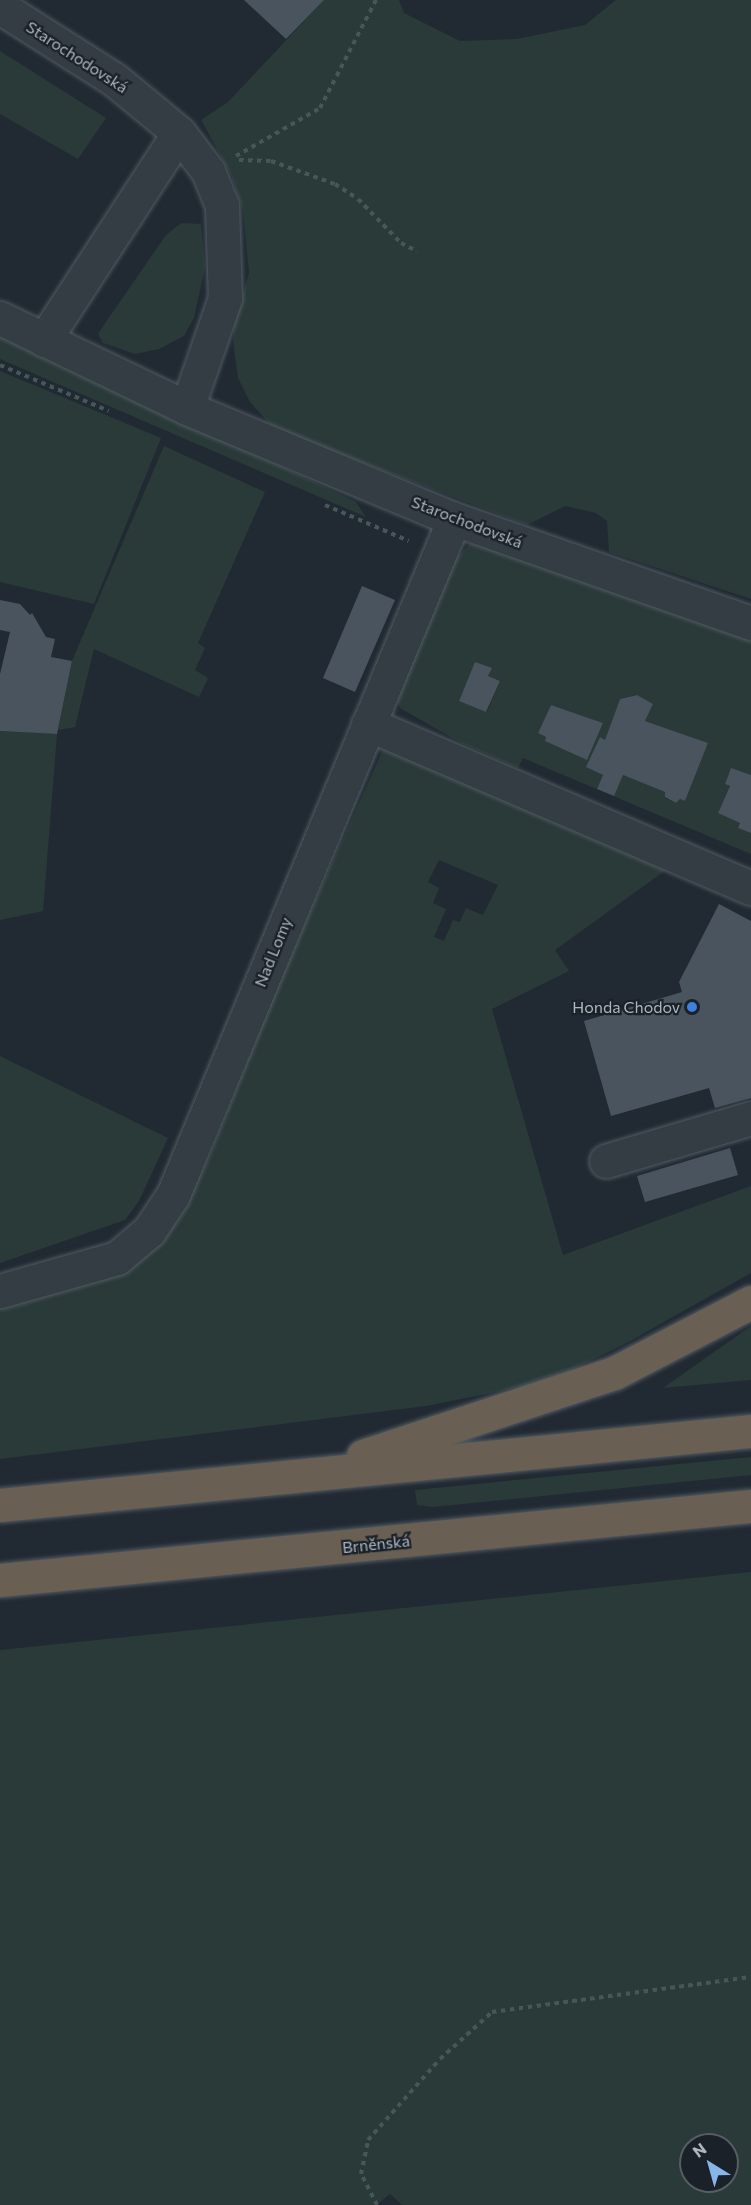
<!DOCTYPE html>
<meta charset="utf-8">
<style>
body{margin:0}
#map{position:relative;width:751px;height:2205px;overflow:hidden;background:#212a33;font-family:Commissioner,sans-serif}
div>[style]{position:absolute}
.green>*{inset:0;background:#293a39}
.building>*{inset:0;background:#4a545f}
.path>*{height:4px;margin-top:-2px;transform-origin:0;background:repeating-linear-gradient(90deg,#465759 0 4.5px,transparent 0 9px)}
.roads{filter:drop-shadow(0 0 2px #525a62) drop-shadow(0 0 2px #525a62)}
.minor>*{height:33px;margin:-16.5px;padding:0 16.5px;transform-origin:16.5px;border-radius:16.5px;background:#343c44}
.highway>*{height:33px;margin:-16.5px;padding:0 16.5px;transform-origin:16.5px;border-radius:16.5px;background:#695f52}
.dots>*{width:16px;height:16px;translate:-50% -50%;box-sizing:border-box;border:3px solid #1a2128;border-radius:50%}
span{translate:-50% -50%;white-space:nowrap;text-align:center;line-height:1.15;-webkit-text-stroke:4.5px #1a2128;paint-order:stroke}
.street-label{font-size:16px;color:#aeb7c1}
.poi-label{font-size:16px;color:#aeb7c1}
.right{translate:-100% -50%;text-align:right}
.north{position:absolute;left:679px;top:2133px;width:60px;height:60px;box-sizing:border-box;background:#1a2128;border:2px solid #555d65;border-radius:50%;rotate:323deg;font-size:16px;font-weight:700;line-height:24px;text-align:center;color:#aeb7c1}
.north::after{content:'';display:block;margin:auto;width:21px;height:27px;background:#8ab5ea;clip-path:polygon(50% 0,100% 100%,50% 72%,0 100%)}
</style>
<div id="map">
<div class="green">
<div style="clip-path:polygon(324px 0,399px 0,404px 13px,460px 41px,517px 39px,585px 25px,616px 0,751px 0,751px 599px,609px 552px,607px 521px,596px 513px,565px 506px,527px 525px,274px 429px,250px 402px,238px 378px,233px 341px,235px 319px,249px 273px,243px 210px,231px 175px,201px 120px,228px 102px)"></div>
<div style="clip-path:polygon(0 51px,106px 118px,78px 159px,0 114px)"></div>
<div style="clip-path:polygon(181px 223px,201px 224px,205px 268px,194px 318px,184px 336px,159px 349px,135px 354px,103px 343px,98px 334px,108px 319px,166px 235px)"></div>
<div style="clip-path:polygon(0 334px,356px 502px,366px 517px,0 359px)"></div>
<div style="clip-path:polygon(0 371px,161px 438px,94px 604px,0 582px)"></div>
<div style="clip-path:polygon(164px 446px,265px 492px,198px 643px,205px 648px,195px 670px,208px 678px,199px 697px,94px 649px,75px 727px,58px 730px,72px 661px)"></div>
<div style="clip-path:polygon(evenodd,472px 542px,751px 634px,751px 775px,731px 769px,725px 784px,730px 786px,718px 813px,740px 823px,738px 828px,751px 833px,751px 854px,523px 758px,518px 768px,461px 743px,400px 708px,397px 700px,456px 558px,472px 542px,491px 668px,488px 676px,500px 681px,487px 712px,459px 701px,473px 669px,491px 668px,472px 542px,636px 695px,653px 704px,645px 721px,708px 743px,685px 801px,680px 799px,676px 803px,665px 798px,665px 792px,623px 775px,613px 796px,597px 789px,603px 775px,587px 767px,600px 737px,605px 740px,620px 699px,636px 695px,472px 542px,551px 705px,603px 723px,586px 759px,545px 741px,546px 737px,538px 733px,551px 705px)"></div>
<div style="clip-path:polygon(0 731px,57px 734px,43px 911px,0 920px)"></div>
<div style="clip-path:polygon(evenodd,386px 743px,677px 862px,555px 950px,569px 971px,492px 1009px,563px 1255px,751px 1186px,751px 1273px,623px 1345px,546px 1382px,426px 1406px,0 1459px,0 1306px,178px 1213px,209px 1158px,283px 973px,386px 743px,439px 860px,498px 885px,483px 915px,466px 908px,460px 922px,453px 920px,444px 941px,434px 937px,446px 909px,433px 903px,439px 888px,428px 882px,439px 860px)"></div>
<div style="clip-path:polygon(0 1056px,168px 1138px,139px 1201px,125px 1220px,0 1263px)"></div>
<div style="clip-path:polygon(751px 1326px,751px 1380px,663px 1388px)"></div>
<div style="clip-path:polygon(751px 1457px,751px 1475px,432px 1507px,417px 1505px,415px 1490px)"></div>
<div style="clip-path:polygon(evenodd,751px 1572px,751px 2205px,402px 2205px,390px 2194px,376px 2205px,0 2205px,0 1650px,751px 1572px,691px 2145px,727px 2145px,727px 2181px,691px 2181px,691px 2145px)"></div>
</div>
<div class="building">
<div style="clip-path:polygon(244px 0,324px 0,286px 39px)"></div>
<div style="clip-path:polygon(362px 586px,395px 600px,355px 692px,323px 678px)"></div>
<div style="clip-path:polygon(0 600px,20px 604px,30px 615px,32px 613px,46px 637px,55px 639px,51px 657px,72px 661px,57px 734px,0 731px,0 674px,10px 632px,0 630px)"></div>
<div style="clip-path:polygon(475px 662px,492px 668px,488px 676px,500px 681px,486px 712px,459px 701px)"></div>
<div style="clip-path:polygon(637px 695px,653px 704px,645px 721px,708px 743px,685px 801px,680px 799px,676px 803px,665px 797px,665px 792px,623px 775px,614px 796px,597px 789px,603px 775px,586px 767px,600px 737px,605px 740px,620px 699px)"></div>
<div style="clip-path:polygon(551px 705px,603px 723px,587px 760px,545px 741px,546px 737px,538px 733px)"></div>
<div style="clip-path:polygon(731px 768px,751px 775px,751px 833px,738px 828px,740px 823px,718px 813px,730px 786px,725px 784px)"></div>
<div style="clip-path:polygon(719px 904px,751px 921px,751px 1098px,715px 1108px,709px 1088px,611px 1116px,584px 1021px,682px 992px,679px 982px)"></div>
<div style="clip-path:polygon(730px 1148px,738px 1175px,645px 1202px,637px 1176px)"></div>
</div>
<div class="path">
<div style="left:236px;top:156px;width:97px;rotate:-29.7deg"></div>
<div style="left:320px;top:108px;width:122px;rotate:-62.6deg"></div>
<div style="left:239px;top:160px;width:32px;rotate:2deg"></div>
<div style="left:271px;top:161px;width:68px;rotate:19.8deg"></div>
<div style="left:335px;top:184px;width:27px;rotate:33deg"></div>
<div style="left:358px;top:199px;width:62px;rotate:45.7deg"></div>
<div style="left:401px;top:243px;width:18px;rotate:27deg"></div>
<div style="left:0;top:365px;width:118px;rotate:22.9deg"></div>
<div style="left:325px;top:505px;width:91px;rotate:23.2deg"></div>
<div style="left:377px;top:2205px;width:35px;rotate:-117deg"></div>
<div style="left:361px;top:2174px;width:35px;rotate:-78deg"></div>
<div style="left:368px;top:2140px;width:108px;rotate:-48.4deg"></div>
<div style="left:440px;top:2059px;width:70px;rotate:-42.1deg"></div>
<div style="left:492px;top:2012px;width:261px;rotate:-7.7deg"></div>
</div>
<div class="roads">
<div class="minor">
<div style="left:0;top:7px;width:136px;rotate:32.4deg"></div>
<div style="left:115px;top:80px;width:83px;rotate:39.6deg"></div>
<div style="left:179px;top:133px;width:48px;rotate:52.7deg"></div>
<div style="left:208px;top:171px;width:37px;rotate:68deg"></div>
<div style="left:222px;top:205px;width:93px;rotate:88.2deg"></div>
<div style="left:225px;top:298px;width:116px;rotate:109.1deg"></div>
<div style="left:0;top:318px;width:208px;rotate:25.7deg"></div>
<div style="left:187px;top:408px;width:289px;rotate:22.6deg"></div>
<div style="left:454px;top:519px;width:315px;rotate:19.3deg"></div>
<div style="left:44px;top:340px;width:247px;rotate:-56.9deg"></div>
<div style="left:368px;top:724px;width:417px;rotate:23.2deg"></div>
<div style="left:606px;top:1161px;width:151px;rotate:-16.5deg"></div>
<div style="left:0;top:1291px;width:122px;rotate:-15.8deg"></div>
<div style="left:117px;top:1258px;width:42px;rotate:-40.2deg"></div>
<div style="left:149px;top:1231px;width:43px;rotate:-56.3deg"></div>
<div style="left:173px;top:1195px;width:732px;rotate:-67.43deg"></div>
</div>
<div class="highway">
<div style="left:363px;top:1456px;width:264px;rotate:-18.3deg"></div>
<div style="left:614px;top:1373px;width:154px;rotate:-27.4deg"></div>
<div style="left:0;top:1505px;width:755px;rotate:-5.63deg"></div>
<div style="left:0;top:1580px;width:755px;rotate:-5.63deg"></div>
</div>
</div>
<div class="dots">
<div style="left:692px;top:1007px;background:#3f7fe0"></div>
</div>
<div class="street-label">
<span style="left:77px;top:57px;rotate:33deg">Starochodovská</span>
<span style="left:467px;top:522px;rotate:21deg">Starochodovská</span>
<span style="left:273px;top:952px;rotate:-68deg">Nad Lomy</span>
<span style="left:376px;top:1544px;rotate:-6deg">Brněnská</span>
</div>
<div class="poi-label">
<span class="right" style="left:680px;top:1007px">Honda Chodov</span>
</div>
<div class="north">N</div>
</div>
